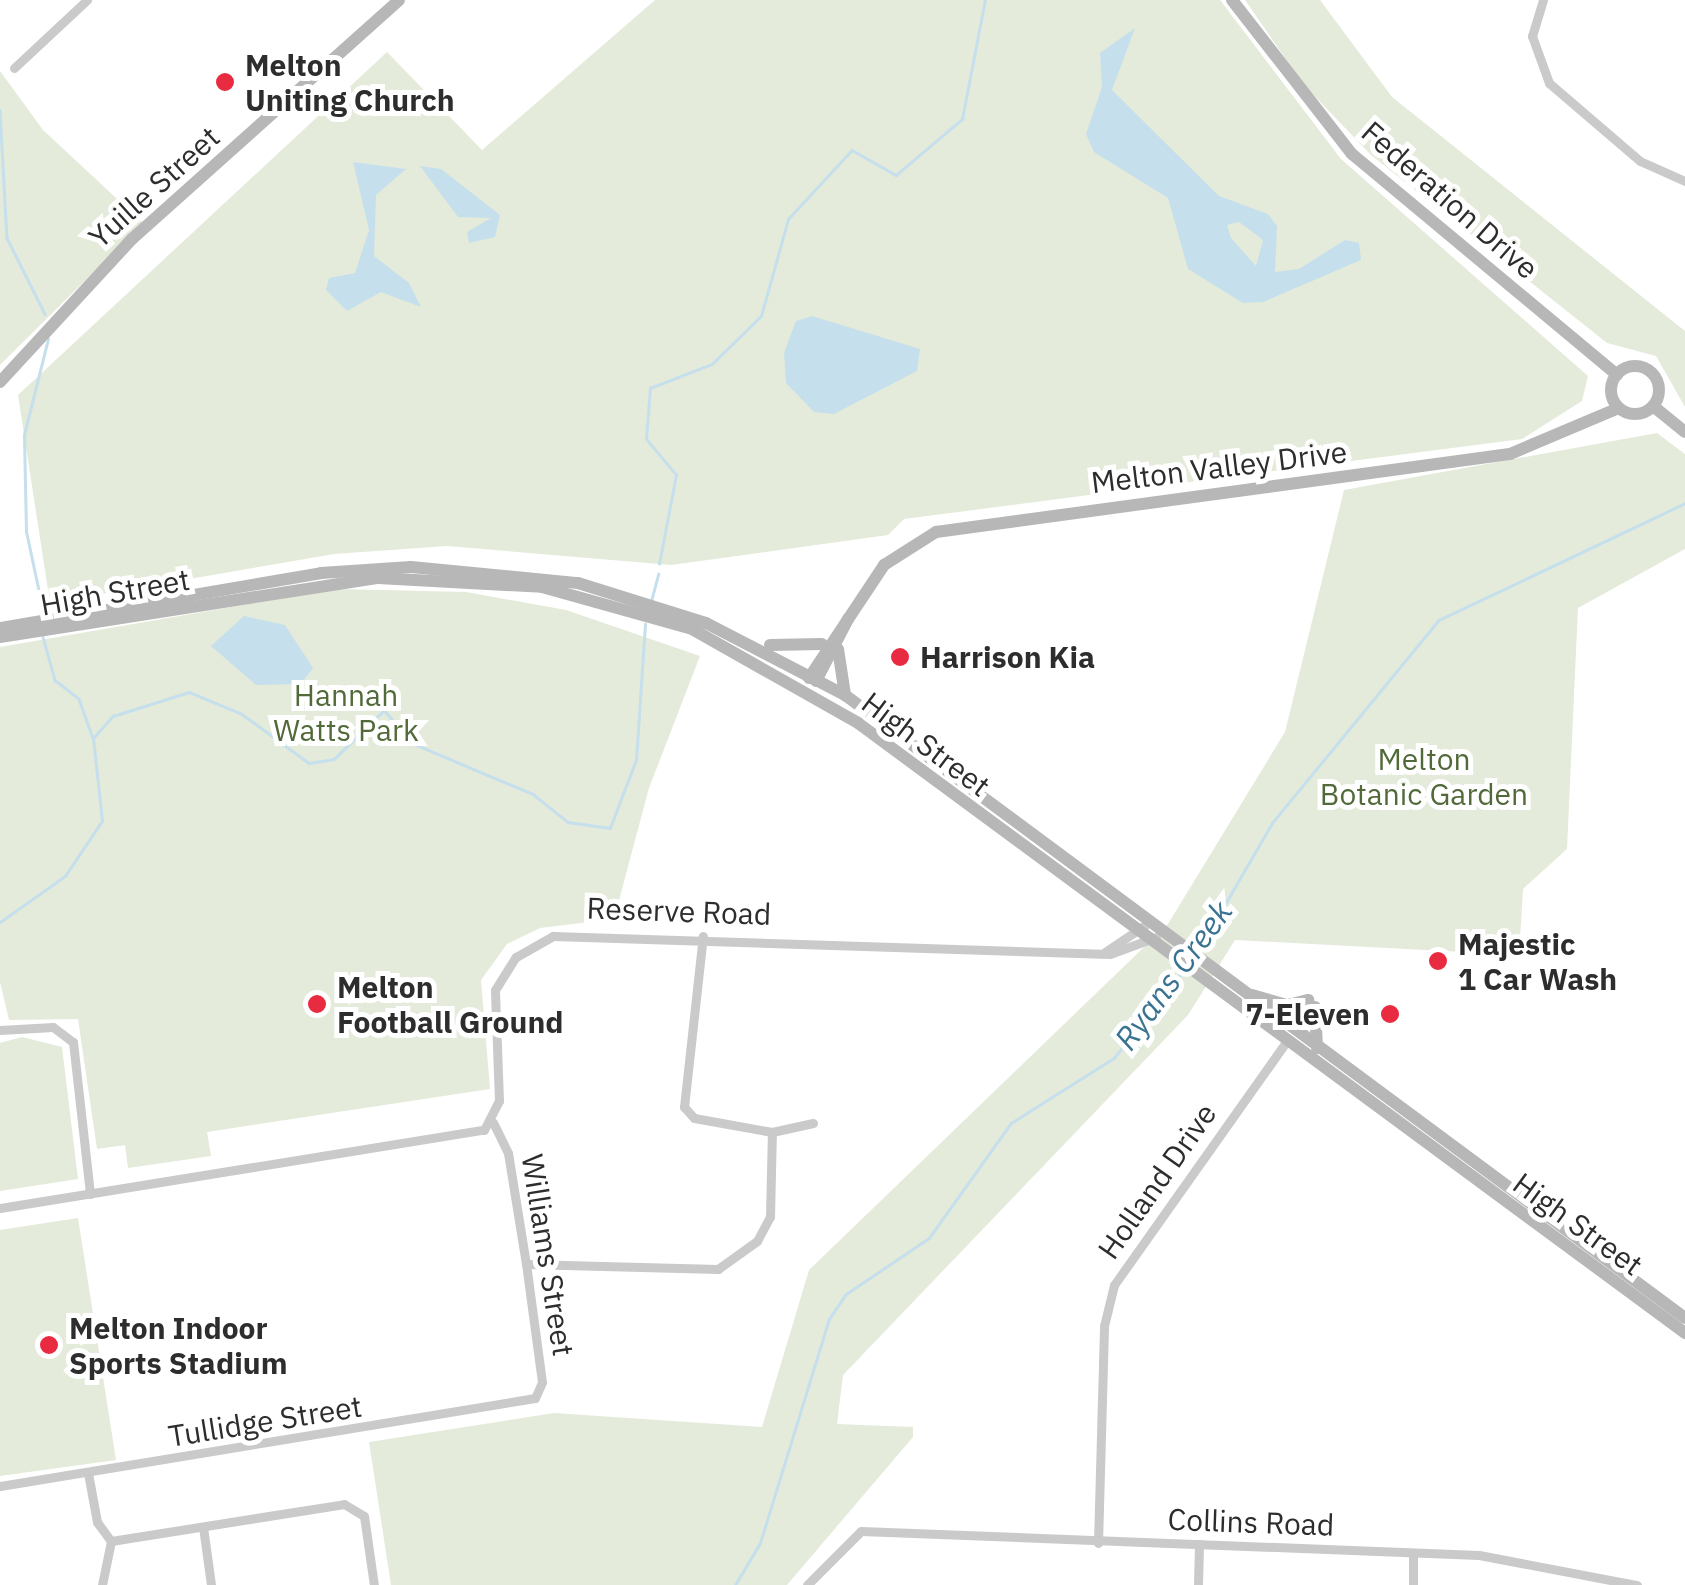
<!DOCTYPE html>
<style>
body{margin:0}
#map{position:relative;width:1685px;height:1585px;overflow:hidden;background:#fff;font-family:"IBM Plex Sans",sans-serif}
div>[style]{position:absolute}
.green>*{inset:0;background:#e4ebda}
.water>*{inset:0;background:#c6dfec}
.stream>*{height:2.5px;margin:-1.25px;padding:0 1.25px;transform-origin:1.25px;border-radius:1.25px;background:#c6dfec}
.street>*{height:9px;margin:-4.5px;padding:0 4.5px;transform-origin:4.5px;border-radius:4.5px;background:#cacaca}
.secondary>*{height:12px;margin:-6px;padding:0 6px;transform-origin:6px;border-radius:6px;background:#b7b7b7}
.secondary>.ring{margin:-6px;padding:0;box-sizing:content-box;background:none;border:12px solid #b7b7b7;border-radius:50%}
.dots>*{width:28px;height:28px;translate:-50% -50%;box-sizing:border-box;border:5px solid #fff;border-radius:50%}
span{translate:-50% -50%;white-space:nowrap;text-align:center;line-height:1.15;-webkit-text-stroke:10px #fff;paint-order:stroke}
.poi-label{font-size:30px;color:#2d2d2d;font-weight:700}
.left{translate:0 -50%;text-align:left}
.right{translate:-100% -50%;text-align:right}
.street-label{font-size:30px;color:#2d2d2d}
.park-label{font-size:30px;color:#526a3a}
.water-label{font-size:32px;color:#3a7391;font-style:italic}
</style>
<div id="map">
<div class="green">
<div style="clip-path:polygon(655px 0,1220px 0,1341px 159px,1588px 376px,1582px 401px,1522px 439px,904px 519px,888px 535px,671px 565px,447px 546px,334px 554px,50px 603px,18px 395px,387px 52px,482px 150px)"></div>
<div style="clip-path:polygon(1245px 0,1320px 0,1392px 97px,1685px 331px,1685px 407px,1656px 356px,1607px 343px,1371px 155px,1303px 84px)"></div>
<div style="clip-path:polygon(0 71px,43px 130px,143px 223px,0 365px)"></div>
<div style="clip-path:polygon(1657px 433px,1685px 454px,1685px 549px,1578px 608px,1567px 849px,1523px 889px,1519px 955px,1235px 940px,1188px 1015px,843px 1375px,837px 1424px,913px 1427px,913px 1437px,787px 1585px,391px 1585px,369px 1442px,554px 1413px,762px 1427px,809px 1270px,1168px 924px,1285px 732px,1344px 490px)"></div>
<div style="clip-path:polygon(336px 589px,466px 592px,566px 610px,700px 656px,649px 788px,614px 919px,540px 928px,507px 944px,481px 980px,490px 1089px,207px 1132px,211px 1156px,128px 1168px,125px 1145px,97px 1149px,78px 1019px,9px 1020px,0 982px,0 647px)"></div>
<div style="clip-path:polygon(22px 1037px,62px 1047px,78px 1179px,0 1191px,0 1043px)"></div>
<div style="clip-path:polygon(78px 1218px,116px 1460px,0 1476px,0 1230px)"></div>
</div>
<div class="water">
<div style="clip-path:polygon(evenodd,1135px 28px,1112px 90px,1219px 196px,1268px 214px,1277px 226px,1275px 272px,1299px 269px,1345px 240px,1359px 243px,1361px 260px,1263px 302px,1243px 303px,1188px 269px,1168px 198px,1094px 152px,1086px 134px,1102px 87px,1100px 53px,1135px 28px,1239px 222px,1263px 240px,1256px 266px,1231px 238px,1227px 225px,1239px 222px)"></div>
<div style="clip-path:polygon(353px 162px,406px 169px,376px 195px,374px 256px,409px 283px,421px 307px,381px 292px,347px 311px,326px 290px,329px 278px,355px 273px,369px 230px)"></div>
<div style="clip-path:polygon(420px 166px,441px 169px,500px 215px,495px 237px,469px 243px,467px 232px,491px 218px,458px 217px)"></div>
<div style="clip-path:polygon(812px 316px,920px 349px,917px 371px,834px 414px,814px 412px,786px 383px,784px 353px,796px 321px)"></div>
<div style="clip-path:polygon(244px 616px,285px 625px,313px 668px,301px 684px,256px 685px,211px 646px)"></div>
</div>
<div class="stream">
<div style="left:0;top:110px;width:128px;rotate:86.9deg"></div>
<div style="left:7px;top:238px;width:85px;rotate:63.4deg"></div>
<div style="left:659px;top:564px;width:91px;rotate:-79.2deg"></div>
<div style="left:676px;top:475px;width:47px;rotate:-129.8deg"></div>
<div style="left:646px;top:439px;width:51px;rotate:-85.5deg"></div>
<div style="left:650px;top:388px;width:66px;rotate:-21.2deg"></div>
<div style="left:712px;top:364px;width:69px;rotate:-44.4deg"></div>
<div style="left:761px;top:316px;width:101px;rotate:-74.4deg"></div>
<div style="left:788px;top:219px;width:94px;rotate:-47.2deg"></div>
<div style="left:852px;top:150px;width:51px;rotate:29.6deg"></div>
<div style="left:896px;top:175px;width:87px;rotate:-40.3deg"></div>
<div style="left:962px;top:119px;width:121px;rotate:-79.1deg"></div>
<div style="left:651px;top:601px;width:28px;rotate:-75deg"></div>
<div style="left:43px;top:611px;width:81px;rotate:-102.1deg"></div>
<div style="left:26px;top:532px;width:97px;rotate:-91.2deg"></div>
<div style="left:24px;top:435px;width:99px;rotate:-76deg"></div>
<div style="left:43px;top:637px;width:45px;rotate:74.4deg"></div>
<div style="left:55px;top:680px;width:31px;rotate:38deg"></div>
<div style="left:79px;top:699px;width:41px;rotate:70.3deg"></div>
<div style="left:0;top:922px;width:80px;rotate:-35.3deg"></div>
<div style="left:65px;top:876px;width:66px;rotate:-56.1deg"></div>
<div style="left:102px;top:821px;width:83px;rotate:-96.2deg"></div>
<div style="left:93px;top:738px;width:30px;rotate:-48deg"></div>
<div style="left:113px;top:716px;width:80px;rotate:-17.5deg"></div>
<div style="left:189px;top:692px;width:57px;rotate:22.5deg"></div>
<div style="left:242px;top:714px;width:83px;rotate:36.2deg"></div>
<div style="left:309px;top:763px;width:25px;rotate:-9deg"></div>
<div style="left:334px;top:759px;width:70px;rotate:-44.4deg"></div>
<div style="left:384px;top:710px;width:45px;rotate:48.6deg"></div>
<div style="left:414px;top:744px;width:129px;rotate:22.8deg"></div>
<div style="left:533px;top:794px;width:45px;rotate:38.7deg"></div>
<div style="left:568px;top:822px;width:42px;rotate:8.1deg"></div>
<div style="left:610px;top:828px;width:73px;rotate:-69.1deg"></div>
<div style="left:636px;top:760px;width:136px;rotate:-86.2deg"></div>
<div style="left:1199px;top:949px;width:146px;rotate:-59.9deg"></div>
<div style="left:1272px;top:823px;width:263px;rotate:-50.6deg"></div>
<div style="left:1439px;top:620px;width:272px;rotate:-25.4deg"></div>
<div style="left:735px;top:1585px;width:49px;rotate:-59.2deg"></div>
<div style="left:760px;top:1543px;width:234px;rotate:-72.9deg"></div>
<div style="left:829px;top:1319px;width:30px;rotate:-56deg"></div>
<div style="left:846px;top:1294px;width:100px;rotate:-34deg"></div>
<div style="left:929px;top:1238px;width:141px;rotate:-54.5deg"></div>
<div style="left:1011px;top:1123px;width:122px;rotate:-32.3deg"></div>
<div style="left:1114px;top:1058px;width:111px;rotate:-51.6deg"></div>
</div>
<div class="street">
<div style="left:1543px;top:0;width:38px;rotate:107deg"></div>
<div style="left:1532px;top:36px;width:50px;rotate:70.1deg"></div>
<div style="left:1549px;top:83px;width:120px;rotate:40.6deg"></div>
<div style="left:1640px;top:161px;width:49px;rotate:24deg"></div>
<div style="left:14px;top:68px;width:100px;rotate:-43deg"></div>
<div style="left:1105px;top:952px;width:52px;rotate:-34deg"></div>
<div style="left:0;top:1030px;width:53px;rotate:-3.2deg"></div>
<div style="left:53px;top:1027px;width:25px;rotate:37deg"></div>
<div style="left:73px;top:1042px;width:153px;rotate:83.6deg"></div>
<div style="left:772px;top:1132px;width:42px;rotate:-12.4deg"></div>
<div style="left:0;top:1208px;width:490px;rotate:-9.2deg"></div>
<div style="left:484px;top:1130px;width:33px;rotate:-63deg"></div>
<div style="left:499px;top:1101px;width:111px;rotate:-92.1deg"></div>
<div style="left:495px;top:990px;width:39px;rotate:-58deg"></div>
<div style="left:516px;top:957px;width:43px;rotate:-29.6deg"></div>
<div style="left:553px;top:936px;width:557px;rotate:1.85deg"></div>
<div style="left:1110px;top:954px;width:49px;rotate:-20.3deg"></div>
<div style="left:526px;top:1264px;width:192px;rotate:1.5deg"></div>
<div style="left:718px;top:1269px;width:48px;rotate:-35.7deg"></div>
<div style="left:757px;top:1241px;width:27px;rotate:-62deg"></div>
<div style="left:770px;top:1217px;width:85px;rotate:-88.7deg"></div>
<div style="left:772px;top:1132px;width:79px;rotate:-169.8deg"></div>
<div style="left:694px;top:1118px;width:15px;rotate:-132deg"></div>
<div style="left:684px;top:1107px;width:172px;rotate:-83.7deg"></div>
<div style="left:88px;top:1473px;width:50px;rotate:79.6deg"></div>
<div style="left:97px;top:1522px;width:24px;rotate:54deg"></div>
<div style="left:0;top:1486px;width:542px;rotate:-9.34deg"></div>
<div style="left:535px;top:1398px;width:17px;rotate:-66deg"></div>
<div style="left:542px;top:1382px;width:119px;rotate:-97.7deg"></div>
<div style="left:526px;top:1264px;width:112px;rotate:-99.2deg"></div>
<div style="left:508px;top:1153px;width:34px;rotate:-116deg"></div>
<div style="left:203px;top:1527px;width:59px;rotate:82.1deg"></div>
<div style="left:1098px;top:1543px;width:217px;rotate:-88.4deg"></div>
<div style="left:1104px;top:1326px;width:42px;rotate:-76.3deg"></div>
<div style="left:1114px;top:1285px;width:299px;rotate:-54.7deg"></div>
<div style="left:102px;top:1585px;width:45px;rotate:-78.4deg"></div>
<div style="left:111px;top:1541px;width:236px;rotate:-9deg"></div>
<div style="left:344px;top:1504px;width:23px;rotate:31deg"></div>
<div style="left:364px;top:1516px;width:70px;rotate:81.8deg"></div>
<div style="left:807px;top:1585px;width:76px;rotate:-45deg"></div>
<div style="left:861px;top:1531px;width:618px;rotate:2.22deg"></div>
<div style="left:1479px;top:1555px;width:161px;rotate:10.8deg"></div>
<div style="left:1198px;top:1585px;width:41px;rotate:-88.6deg"></div>
<div style="left:1413px;top:1585px;width:32px;rotate:-90deg"></div>
</div>
<div class="secondary">
<div style="left:1232px;top:0;width:195px;rotate:52.1deg"></div>
<div style="left:1352px;top:154px;width:345px;rotate:39.8deg"></div>
<div class="ring" style="left:1611px;top:366px;width:36px;height:36px"></div>
<div style="left:0;top:382px;width:195px;rotate:-47.3deg"></div>
<div style="left:132px;top:239px;width:358px;rotate:-41.8deg"></div>
<div style="left:1653px;top:406px;width:41px;rotate:39.1deg"></div>
<div style="left:0;top:628px;width:326px;rotate:-9.7deg"></div>
<div style="left:321px;top:573px;width:90px;rotate:-3.8deg"></div>
<div style="left:411px;top:567px;width:168px;rotate:5.5deg"></div>
<div style="left:578px;top:583px;width:134px;rotate:17.4deg"></div>
<div style="left:706px;top:623px;width:157px;rotate:27.4deg"></div>
<div style="left:845px;top:695px;width:1046px;rotate:36.56deg"></div>
<div style="left:0;top:637px;width:383px;rotate:-8.9deg"></div>
<div style="left:378px;top:578px;width:164px;rotate:3.1deg"></div>
<div style="left:542px;top:587px;width:156px;rotate:15.6deg"></div>
<div style="left:692px;top:629px;width:191px;rotate:29.5deg"></div>
<div style="left:858px;top:723px;width:1028px;rotate:36.41deg"></div>
<div style="left:770px;top:645px;width:52px;rotate:-1.1deg"></div>
<div style="left:838px;top:649px;width:47px;rotate:81.3deg"></div>
<div style="left:809px;top:678px;width:136px;rotate:-56.4deg"></div>
<div style="left:884px;top:565px;width:62px;rotate:-32.4deg"></div>
<div style="left:936px;top:532px;width:579px;rotate:-7.74deg"></div>
<div style="left:1510px;top:454px;width:118px;rotate:-22.9deg"></div>
<div style="left:816px;top:681px;width:70px;rotate:-62.7deg"></div>
<div style="left:1252px;top:995px;width:37px;rotate:16deg"></div>
<div style="left:1288px;top:1005px;width:21px;rotate:-14deg"></div>
<div style="left:1315px;top:1007px;width:41px;rotate:87.2deg"></div>
</div>
<div class="dots">
<div style="left:225px;top:82px;background:#e82b41"></div>
<div style="left:900px;top:657px;background:#e82b41"></div>
<div style="left:1438px;top:961px;background:#e82b41"></div>
<div style="left:317px;top:1004px;background:#e82b41"></div>
<div style="left:1390px;top:1014px;background:#e82b41"></div>
<div style="left:49px;top:1345px;background:#e82b41"></div>
</div>
<div class="poi-label">
<span class="left" style="left:245px;top:82px">Melton<br>Uniting Church</span>
<span class="left" style="left:920px;top:657px">Harrison Kia</span>
<span class="left" style="left:1458px;top:961px">Majestic<br>1 Car Wash</span>
<span class="left" style="left:337px;top:1004px">Melton<br>Football Ground</span>
<span class="right" style="left:1370px;top:1014px">7-Eleven</span>
<span class="left" style="left:69px;top:1345px">Melton Indoor<br>Sports Stadium</span>
</div>
<div class="street-label">
<span style="left:154px;top:187px;rotate:-42deg">Yuille Street</span>
<span style="left:1450px;top:200px;rotate:41deg">Federation Drive</span>
<span style="left:1219px;top:467px;rotate:-7deg">Melton Valley Drive</span>
<span style="left:115px;top:592px;rotate:-10deg">High Street</span>
<span style="left:926px;top:744px;rotate:37deg">High Street</span>
<span style="left:679px;top:911px;rotate:2deg">Reserve Road</span>
<span style="left:1157px;top:1181px;rotate:-55deg">Holland Drive</span>
<span style="left:1578px;top:1224px;rotate:36deg">High Street</span>
<span style="left:548px;top:1255px;rotate:81deg">Williams Street</span>
<span style="left:265px;top:1421px;rotate:-9deg">Tullidge Street</span>
<span style="left:1251px;top:1522px;rotate:2deg">Collins Road</span>
</div>
<div class="park-label">
<span style="left:346px;top:712px">Hannah<br>Watts Park</span>
<span style="left:1424px;top:776px">Melton<br>Botanic Garden</span>
</div>
<div class="water-label">
<span style="left:1173px;top:975px;rotate:-54deg">Ryans Creek</span>
</div>
</div>
